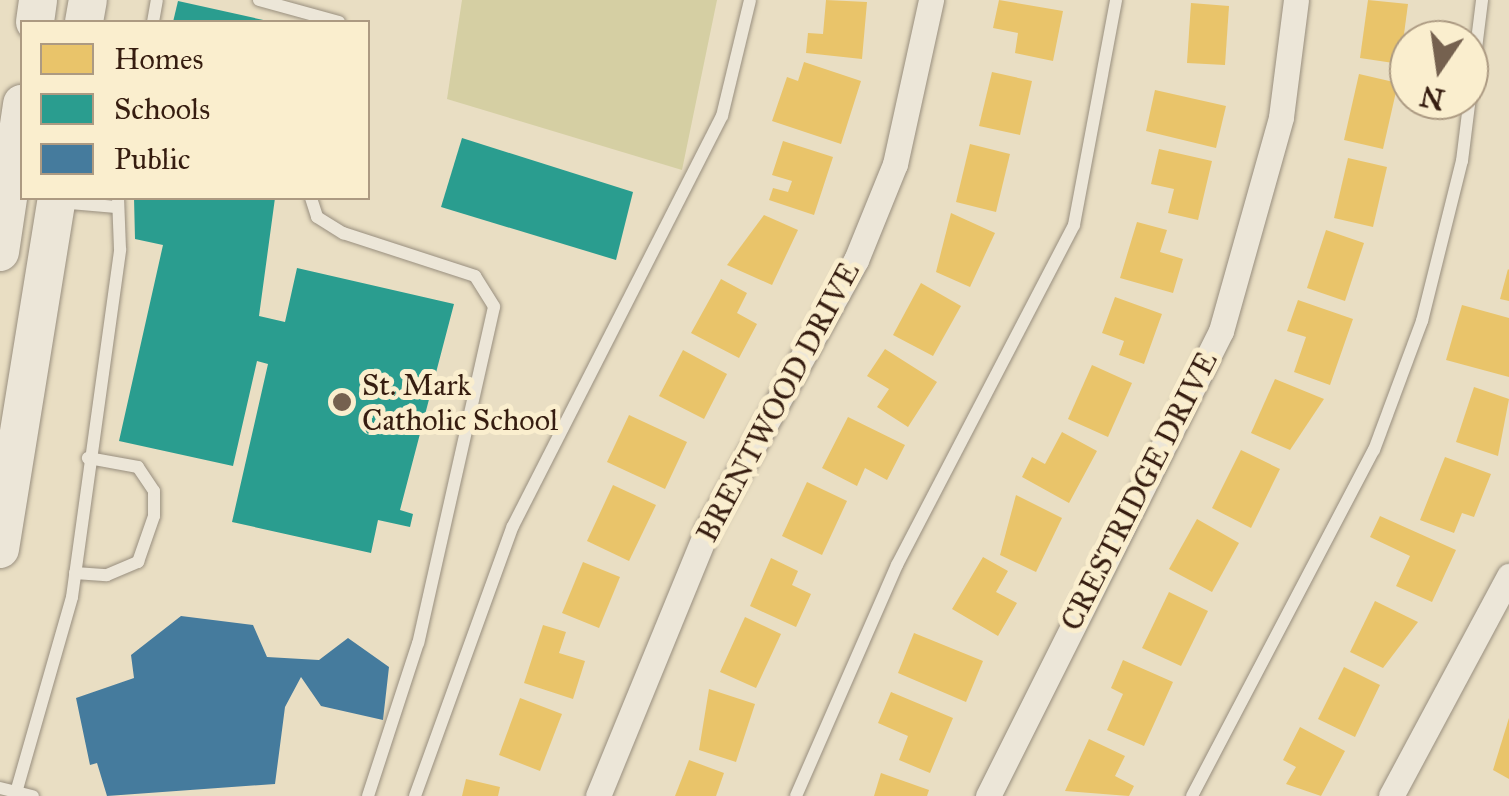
<!DOCTYPE html>
<style>
body{margin:0}
#map{position:relative;width:1509px;height:796px;overflow:hidden;background:#e9dec3;font-family:"IM FELL Great Primer",serif}
div>[style]{position:absolute}
.green>*{inset:0;background:#d5cfa3}
.homes>*{inset:0;background:#e9c46a}
.schools>*{inset:0;background:#2a9d8f}
.public>*{inset:0;background:#457b9d}
.roads{filter:drop-shadow(0 0 2px #998f7f) drop-shadow(0 0 2px #998f7f)}
.service>*{height:12px;margin:-6px;padding:0 6px;transform-origin:6px;border-radius:6px;background:#ece6d8}
.minor>*{height:25px;margin:-12.5px;padding:0 12.5px;transform-origin:12.5px;border-radius:12.5px;background:#ece6d8}
.secondary>*{height:38px;margin:-19px;padding:0 19px;transform-origin:19px;border-radius:19px;background:#ece6d8}
.dots>*{width:28px;height:28px;translate:-50% -50%;box-sizing:border-box;border:5px solid #faeece;border-radius:50%}
span{translate:-50% -50%;white-space:nowrap;text-align:center;line-height:1.15;-webkit-text-stroke:10px #faeece;paint-order:stroke}
.poi-label{font-size:30px;color:#361d10}
.left{translate:0 -50%;text-align:left}
.street-label{font-size:30px;color:#361d10}
.legend{position:absolute;left:20px;top:20px;width:350px;height:180px;box-sizing:border-box;background:#faeece;border:2px solid #ac9a82;margin:0;padding:12px 18px;list-style:none;font-size:30px;color:#361d10}
.legend li{display:flex;align-items:center;gap:20px;height:50px}
.legend b{width:50px;border:2px solid #ac9a82}
.north{position:absolute;left:1389px;top:20px;width:100px;height:100px;box-sizing:border-box;background:#faeece;border:2px solid #ac9a82;border-radius:50%;rotate:193deg;font-size:28px;font-weight:700;line-height:40px;text-align:center;color:#361d10}
.north::after{content:'';display:block;margin:auto;width:35px;height:45px;background:#75614f;clip-path:polygon(50% 0,100% 100%,50% 72%,0 100%)}
</style>
<div id="map">
<div class="green">
<div style="clip-path:polygon(462px 0,717px 0,682px 170px,447px 99px)"></div>
</div>
<div class="homes">
<div style="clip-path:polygon(826px 0,867px 2px,862px 59px,806px 53px,808px 33px,823px 34px)"></div>
<div style="clip-path:polygon(999px 0,1063px 11px,1053px 61px,1015px 53px,1018px 33px,993px 28px)"></div>
<div style="clip-path:polygon(1368px 0,1408px 4px,1400px 64px,1360px 58px)"></div>
<div style="clip-path:polygon(1191px 3px,1229px 6px,1225px 65px,1187px 63px)"></div>
<div style="clip-path:polygon(804px 62px,861px 81px,841px 144px,772px 121px,787px 77px,798px 81px)"></div>
<div style="clip-path:polygon(992px 72px,1032px 81px,1020px 135px,979px 126px)"></div>
<div style="clip-path:polygon(1359px 74px,1398px 83px,1383px 149px,1344px 140px)"></div>
<div style="clip-path:polygon(1155px 90px,1226px 106px,1216px 148px,1146px 131px)"></div>
<div style="clip-path:polygon(783px 141px,833px 157px,814px 215px,769px 200px,773px 188px,788px 192px,792px 181px,772px 175px)"></div>
<div style="clip-path:polygon(970px 144px,1010px 154px,996px 212px,956px 202px)"></div>
<div style="clip-path:polygon(1159px 149px,1212px 161px,1198px 220px,1168px 213px,1174px 189px,1151px 184px)"></div>
<div style="clip-path:polygon(1348px 158px,1387px 167px,1373px 227px,1334px 218px)"></div>
<div style="clip-path:polygon(951px 213px,995px 233px,970px 287px,936px 272px)"></div>
<div style="clip-path:polygon(764px 215px,798px 230px,772px 285px,727px 265px)"></div>
<div style="clip-path:polygon(1137px 222px,1167px 230px,1160px 252px,1183px 259px,1173px 293px,1120px 278px)"></div>
<div style="clip-path:polygon(1326px 230px,1364px 243px,1345px 301px,1307px 288px)"></div>
<div style="clip-path:polygon(1508px 269px,1509px 270px,1509px 301px,1500px 299px)"></div>
<div style="clip-path:polygon(721px 279px,747px 293px,737px 313px,757px 324px,739px 358px,691px 333px)"></div>
<div style="clip-path:polygon(921px 283px,961px 306px,933px 356px,893px 335px)"></div>
<div style="clip-path:polygon(1115px 297px,1162px 314px,1144px 364px,1119px 355px,1124px 341px,1102px 333px)"></div>
<div style="clip-path:polygon(1298px 300px,1353px 319px,1330px 385px,1294px 372px,1306px 337px,1287px 331px)"></div>
<div style="clip-path:polygon(1462px 305px,1509px 318px,1509px 377px,1446px 360px)"></div>
<div style="clip-path:polygon(885px 349px,937px 382px,908px 427px,877px 407px,889px 389px,867px 376px)"></div>
<div style="clip-path:polygon(683px 350px,727px 374px,704px 419px,659px 396px)"></div>
<div style="clip-path:polygon(1092px 365px,1132px 383px,1108px 437px,1068px 419px)"></div>
<div style="clip-path:polygon(1275px 379px,1324px 399px,1290px 450px,1251px 433px)"></div>
<div style="clip-path:polygon(1474px 387px,1509px 399px,1498px 456px,1456px 442px)"></div>
<div style="clip-path:polygon(629px 415px,687px 442px,665px 489px,607px 462px)"></div>
<div style="clip-path:polygon(848px 417px,905px 445px,887px 480px,865px 468px,857px 486px,822px 468px)"></div>
<div style="clip-path:polygon(1062px 432px,1097px 451px,1069px 503px,1022px 477px,1032px 457px,1045px 464px)"></div>
<div style="clip-path:polygon(1241px 450px,1280px 469px,1251px 528px,1212px 508px)"></div>
<div style="clip-path:polygon(1445px 457px,1491px 474px,1474px 517px,1462px 513px,1454px 533px,1420px 520px)"></div>
<div style="clip-path:polygon(807px 482px,847px 501px,822px 555px,782px 536px)"></div>
<div style="clip-path:polygon(613px 485px,656px 505px,629px 561px,587px 541px)"></div>
<div style="clip-path:polygon(1016px 495px,1062px 518px,1036px 572px,1000px 555px)"></div>
<div style="clip-path:polygon(1380px 516px,1456px 550px,1432px 602px,1396px 586px,1410px 556px,1370px 537px)"></div>
<div style="clip-path:polygon(1197px 519px,1239px 543px,1212px 592px,1169px 569px)"></div>
<div style="clip-path:polygon(983px 557px,1008px 571px,996px 592px,1017px 603px,998px 636px,952px 609px)"></div>
<div style="clip-path:polygon(771px 558px,798px 571px,792px 585px,811px 594px,796px 627px,750px 606px)"></div>
<div style="clip-path:polygon(583px 562px,620px 577px,599px 628px,562px 613px)"></div>
<div style="clip-path:polygon(1169px 592px,1208px 611px,1181px 666px,1142px 648px)"></div>
<div style="clip-path:polygon(1375px 601px,1418px 622px,1383px 668px,1350px 652px)"></div>
<div style="clip-path:polygon(745px 617px,781px 634px,756px 688px,720px 672px)"></div>
<div style="clip-path:polygon(543px 625px,566px 632px,559px 653px,585px 661px,573px 699px,524px 683px)"></div>
<div style="clip-path:polygon(914px 633px,983px 661px,966px 702px,898px 673px)"></div>
<div style="clip-path:polygon(1123px 660px,1173px 682px,1144px 746px,1107px 730px,1123px 694px,1111px 688px)"></div>
<div style="clip-path:polygon(1344px 667px,1380px 685px,1355px 737px,1318px 719px)"></div>
<div style="clip-path:polygon(709px 689px,755px 704px,736px 762px,699px 750px)"></div>
<div style="clip-path:polygon(891px 692px,953px 718px,930px 773px,899px 760px,908px 736px,878px 723px)"></div>
<div style="clip-path:polygon(520px 698px,562px 714px,540px 771px,499px 755px)"></div>
<div style="clip-path:polygon(1509px 718px,1509px 779px,1493px 770px)"></div>
<div style="clip-path:polygon(1300px 727px,1345px 751px,1321px 796px,1286px 784px,1296px 767px,1283px 760px)"></div>
<div style="clip-path:polygon(1089px 739px,1125px 756px,1115px 776px,1134px 786px,1129px 796px,1065px 791px)"></div>
<div style="clip-path:polygon(689px 760px,724px 773px,716px 796px,675px 796px)"></div>
<div style="clip-path:polygon(881px 773px,929px 790px,927px 796px,874px 796px)"></div>
<div style="clip-path:polygon(466px 779px,500px 787px,498px 796px,462px 796px)"></div>
</div>
<div class="schools">
<div style="clip-path:polygon(178px 1px,268px 21px,268px 22px,173px 22px)"></div>
<div style="clip-path:polygon(462px 138px,633px 192px,616px 260px,441px 207px)"></div>
<div style="clip-path:polygon(134px 198px,275px 198px,259px 316px,285px 322px,297px 268px,454px 304px,400px 510px,413px 514px,410px 527px,378px 520px,371px 553px,232px 522px,268px 364px,257px 361px,233px 466px,119px 441px,163px 245px,135px 239px)"></div>
</div>
<div class="public">
<div style="clip-path:polygon(181px 616px,253px 625px,267px 657px,319px 660px,348px 638px,389px 667px,383px 720px,321px 706px,301px 677px,285px 707px,275px 784px,107px 796px,97px 763px,90px 765px,76px 698px,134px 678px,131px 655px)"></div>
</div>
<div class="roads">
<div class="service">
<div style="left:259px;top:0;width:83px;rotate:15.4deg"></div>
<div style="left:153px;top:22px;width:22px;rotate:-80deg"></div>
<div style="left:311px;top:198px;width:20px;rotate:72deg"></div>
<div style="left:317px;top:217px;width:31px;rotate:32deg"></div>
<div style="left:343px;top:233px;width:139px;rotate:18deg"></div>
<div style="left:475px;top:276px;width:36px;rotate:58deg"></div>
<div style="left:494px;top:307px;width:344px;rotate:102.7deg"></div>
<div style="left:418px;top:643px;width:161px;rotate:108.1deg"></div>
<div style="left:59px;top:202px;width:57px;rotate:5deg"></div>
<div style="left:75px;top:573px;width:32px;rotate:4deg"></div>
<div style="left:107px;top:575px;width:34px;rotate:-23deg"></div>
<div style="left:138px;top:562px;width:49px;rotate:-70.8deg"></div>
<div style="left:154px;top:516px;width:25px;rotate:-90deg"></div>
<div style="left:154px;top:491px;width:29px;rotate:-124deg"></div>
<div style="left:138px;top:467px;width:51px;rotate:-169.8deg"></div>
<div style="left:0;top:788px;width:34px;rotate:14deg"></div>
<div style="left:15px;top:796px;width:207px;rotate:-74deg"></div>
<div style="left:72px;top:597px;width:351px;rotate:-82.1deg"></div>
<div style="left:120px;top:249px;width:51px;rotate:-92.2deg"></div>
<div style="left:415px;top:796px;width:287px;rotate:-70.1deg"></div>
<div style="left:513px;top:526px;width:460px;rotate:-63deg"></div>
<div style="left:722px;top:116px;width:119px;rotate:-76.4deg"></div>
<div style="left:796px;top:796px;width:252px;rotate:-66.4deg"></div>
<div style="left:897px;top:565px;width:383px;rotate:-62.5deg"></div>
<div style="left:1074px;top:225px;width:229px;rotate:-79.4deg"></div>
<div style="left:1192px;top:796px;width:391px;rotate:-62.3deg"></div>
<div style="left:1374px;top:450px;width:138px;rotate:-69.6deg"></div>
<div style="left:1422px;top:321px;width:165px;rotate:-76deg"></div>
<div style="left:1462px;top:161px;width:162px;rotate:-82.9deg"></div>
</div>
<div class="minor">
<div style="left:598px;top:796px;width:290px;rotate:-67.7deg"></div>
<div style="left:708px;top:528px;width:306px;rotate:-61.1deg"></div>
<div style="left:856px;top:260px;width:104px;rotate:-67.9deg"></div>
<div style="left:895px;top:164px;width:168px;rotate:-77.6deg"></div>
<div style="left:988px;top:796px;width:520px;rotate:-63.39deg"></div>
<div style="left:1221px;top:331px;width:222px;rotate:-74.3deg"></div>
<div style="left:1281px;top:117px;width:118px;rotate:-82.7deg"></div>
<div style="left:1391px;top:796px;width:250px;rotate:-61.8deg"></div>
</div>
<div class="secondary">
<div style="left:35px;top:22px;width:22px;rotate:-82deg"></div>
<div style="left:84px;top:22px;width:22px;rotate:-80deg"></div>
<div style="left:0;top:252px;width:150px;rotate:-81.5deg"></div>
<div style="left:0;top:549px;width:356px;rotate:-80.8deg"></div>
</div>
</div>
<div class="dots">
<div style="left:342px;top:402px;background:#75614f"></div>
</div>
<div class="poi-label">
<span class="left" style="left:362px;top:402px">St. Mark<br>Catholic School</span>
</div>
<div class="street-label">
<span style="left:778px;top:402px;rotate:-62deg">BRENTWOOD DRIVE</span>
<span style="left:1139px;top:491px;rotate:-63deg">CRESTRIDGE DRIVE</span>
</div>
<ul class="legend">
<li><b style="height:28px;background:#e9c46a"></b>Homes</li>
<li><b style="height:28px;background:#2a9d8f"></b>Schools</li>
<li><b style="height:28px;background:#457b9d"></b>Public</li>
</ul>
<div class="north">N</div>
</div>
